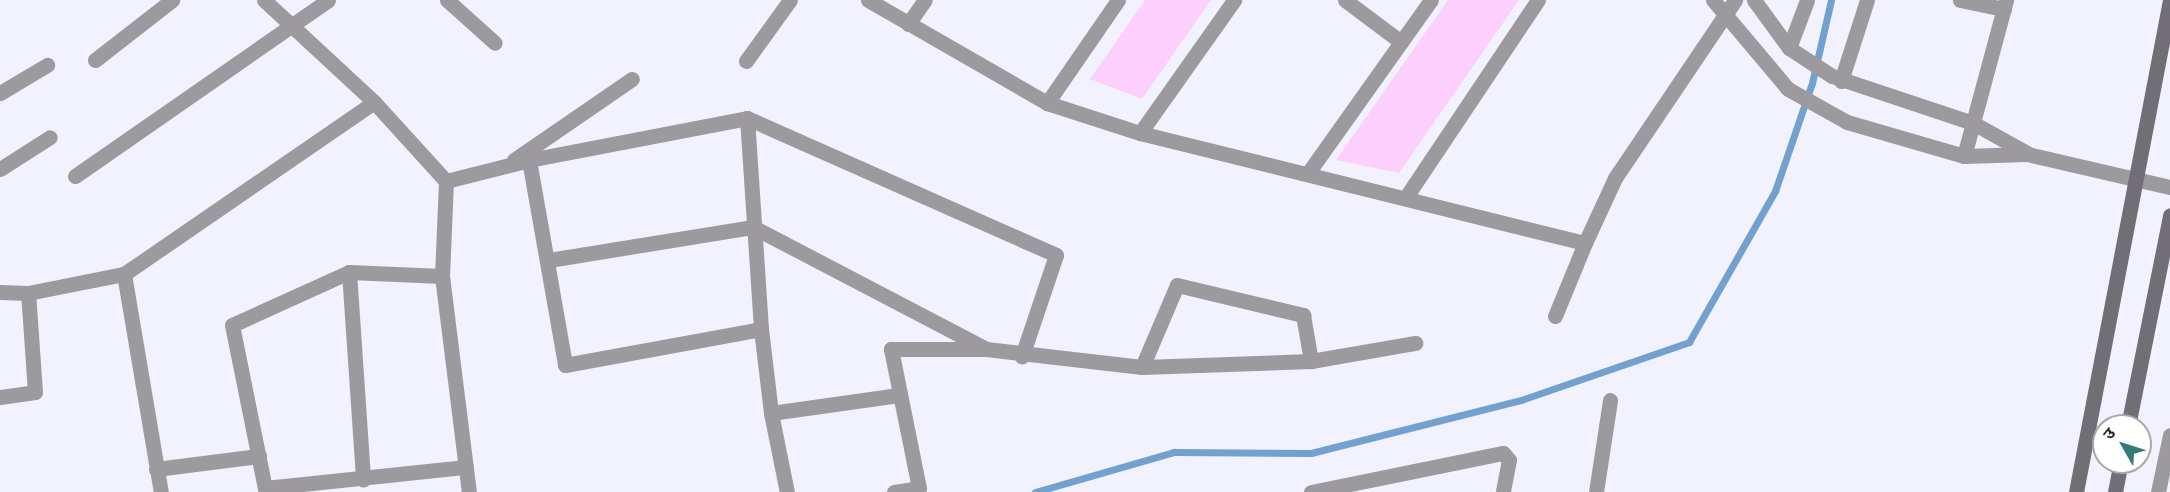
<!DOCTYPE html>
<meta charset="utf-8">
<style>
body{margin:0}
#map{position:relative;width:2170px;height:492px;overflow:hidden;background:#f2f2fe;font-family:"Alegreya Sans","Noto Sans Devanagari",sans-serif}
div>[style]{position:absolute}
.green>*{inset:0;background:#fccffd}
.stream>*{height:7px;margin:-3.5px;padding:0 3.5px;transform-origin:3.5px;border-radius:3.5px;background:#73a1cf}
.street>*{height:15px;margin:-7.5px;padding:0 7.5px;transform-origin:7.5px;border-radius:7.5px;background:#9c999f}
.secondary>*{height:15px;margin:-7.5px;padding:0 7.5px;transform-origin:7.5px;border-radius:7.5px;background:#726e76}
span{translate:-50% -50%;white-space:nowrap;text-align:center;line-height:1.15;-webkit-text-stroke:5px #fff;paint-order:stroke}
.north{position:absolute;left:2092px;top:414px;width:60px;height:60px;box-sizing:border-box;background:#fff;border:2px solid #a8a8ab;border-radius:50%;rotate:309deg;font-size:16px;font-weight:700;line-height:24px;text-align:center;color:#26262c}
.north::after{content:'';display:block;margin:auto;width:21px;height:27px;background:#337b79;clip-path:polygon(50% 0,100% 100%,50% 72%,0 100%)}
</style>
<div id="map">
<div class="green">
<div style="clip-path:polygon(1145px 0,1211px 0,1142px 99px,1090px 79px)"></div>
<div style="clip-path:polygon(1448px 0,1519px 0,1399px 173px,1336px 160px)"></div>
</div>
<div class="stream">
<div style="left:1035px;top:492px;width:145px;rotate:-16.1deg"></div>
<div style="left:1174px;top:452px;width:137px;rotate:0.4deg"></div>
<div style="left:1311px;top:453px;width:217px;rotate:-14.2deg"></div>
<div style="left:1521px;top:400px;width:178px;rotate:-19deg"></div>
<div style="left:1689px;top:342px;width:174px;rotate:-60.3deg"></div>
<div style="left:1775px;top:191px;width:114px;rotate:-71.1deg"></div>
<div style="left:1812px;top:83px;width:85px;rotate:-77.1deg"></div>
</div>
<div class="street">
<div style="left:264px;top:0;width:150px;rotate:42.8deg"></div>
<div style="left:374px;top:102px;width:107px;rotate:47.7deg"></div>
<div style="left:446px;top:181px;width:95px;rotate:92.4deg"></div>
<div style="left:442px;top:276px;width:218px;rotate:82.9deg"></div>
<div style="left:447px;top:0;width:64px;rotate:41.9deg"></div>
<div style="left:868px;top:0;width:207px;rotate:29.9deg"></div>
<div style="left:1047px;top:103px;width:98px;rotate:17.9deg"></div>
<div style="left:1140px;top:133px;width:458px;rotate:13.9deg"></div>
<div style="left:1585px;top:243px;width:72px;rotate:-65.2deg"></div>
<div style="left:1615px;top:178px;width:215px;rotate:-56deg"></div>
<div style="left:1345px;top:0;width:70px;rotate:36.9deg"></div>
<div style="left:1713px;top:0;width:116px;rotate:49.9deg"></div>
<div style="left:1788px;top:89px;width:68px;rotate:29.2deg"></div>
<div style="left:1847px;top:122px;width:122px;rotate:16.2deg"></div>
<div style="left:1964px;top:156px;width:63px;rotate:-1.8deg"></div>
<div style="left:2027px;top:154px;width:147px;rotate:13deg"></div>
<div style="left:1754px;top:0;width:59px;rotate:53.9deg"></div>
<div style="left:1789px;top:48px;width:51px;rotate:33.1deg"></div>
<div style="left:1832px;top:76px;width:149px;rotate:18.4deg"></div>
<div style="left:1973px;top:123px;width:62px;rotate:29.1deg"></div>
<div style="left:1960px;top:0;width:45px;rotate:11.6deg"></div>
<div style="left:908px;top:24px;width:29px;rotate:-55deg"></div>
<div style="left:1789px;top:48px;width:51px;rotate:-69.4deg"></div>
<div style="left:95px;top:60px;width:98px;rotate:-37.9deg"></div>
<div style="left:746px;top:61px;width:75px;rotate:-54.2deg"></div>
<div style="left:1841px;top:81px;width:85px;rotate:-72.2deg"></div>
<div style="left:0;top:93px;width:55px;rotate:-30.8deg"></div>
<div style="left:1047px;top:103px;width:125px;rotate:-55.4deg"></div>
<div style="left:747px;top:118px;width:211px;rotate:86.2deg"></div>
<div style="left:761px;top:329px;width:85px;rotate:83.2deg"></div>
<div style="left:771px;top:413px;width:81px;rotate:78.6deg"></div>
<div style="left:1140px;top:133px;width:163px;rotate:-54.7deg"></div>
<div style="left:1964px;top:156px;width:162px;rotate:-74.9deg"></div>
<div style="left:514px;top:160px;width:143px;rotate:-34.5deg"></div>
<div style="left:529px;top:160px;width:208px;rotate:80deg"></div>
<div style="left:565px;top:365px;width:199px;rotate:-10.4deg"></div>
<div style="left:0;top:169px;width:59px;rotate:-32.6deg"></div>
<div style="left:1308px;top:173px;width:212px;rotate:-54.6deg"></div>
<div style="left:75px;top:176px;width:308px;rotate:-34.8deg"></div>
<div style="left:446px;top:181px;width:86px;rotate:-14.2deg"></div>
<div style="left:529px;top:160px;width:222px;rotate:-10.9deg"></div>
<div style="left:747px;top:118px;width:338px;rotate:23.9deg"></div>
<div style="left:1056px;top:255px;width:107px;rotate:108.6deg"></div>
<div style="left:1406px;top:197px;width:237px;rotate:-56.2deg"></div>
<div style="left:549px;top:260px;width:207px;rotate:-9.2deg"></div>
<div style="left:753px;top:227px;width:261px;rotate:27.6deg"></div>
<div style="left:349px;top:272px;width:208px;rotate:86.1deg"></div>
<div style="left:124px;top:274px;width:221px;rotate:80.4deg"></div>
<div style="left:442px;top:276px;width:93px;rotate:-177.5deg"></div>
<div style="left:349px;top:272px;width:128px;rotate:155.6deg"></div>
<div style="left:232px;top:325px;width:166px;rotate:78.6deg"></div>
<div style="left:265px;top:488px;width:202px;rotate:-6deg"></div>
<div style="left:0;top:292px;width:28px;rotate:2deg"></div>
<div style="left:1555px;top:316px;width:79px;rotate:-67.7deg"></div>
<div style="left:1142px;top:367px;width:89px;rotate:-66.9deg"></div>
<div style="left:1177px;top:285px;width:130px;rotate:13.4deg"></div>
<div style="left:1303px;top:315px;width:47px;rotate:80.1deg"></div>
<div style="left:0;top:397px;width:35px;rotate:-8deg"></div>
<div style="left:35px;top:392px;width:99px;rotate:-94deg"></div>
<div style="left:28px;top:293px;width:98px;rotate:-11.2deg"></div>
<div style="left:124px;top:274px;width:303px;rotate:-34.5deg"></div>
<div style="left:771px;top:413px;width:129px;rotate:-8deg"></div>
<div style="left:156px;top:469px;width:104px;rotate:-7.2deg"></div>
<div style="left:894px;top:492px;width:25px;rotate:-9deg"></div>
<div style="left:919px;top:488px;width:142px;rotate:-101.4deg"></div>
<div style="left:891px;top:349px;width:95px"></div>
<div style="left:986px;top:349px;width:157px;rotate:6.6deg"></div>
<div style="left:1142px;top:367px;width:169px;rotate:-2deg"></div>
<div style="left:1311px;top:361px;width:106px;rotate:-9.8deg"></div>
<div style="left:1311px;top:492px;width:196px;rotate:-11.5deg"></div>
<div style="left:1503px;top:453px;width:9px;rotate:49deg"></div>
<div style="left:1509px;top:460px;width:33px;rotate:101deg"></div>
<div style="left:1596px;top:492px;width:93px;rotate:-81.3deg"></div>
<div style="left:2158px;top:492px;width:58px;rotate:-78.1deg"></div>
</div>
<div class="secondary">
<div style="left:2128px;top:426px;width:215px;rotate:-78.7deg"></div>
<div style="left:2076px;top:492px;width:501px;rotate:-79.18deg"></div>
<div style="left:2115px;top:492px;width:31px;rotate:-79deg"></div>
</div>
<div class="north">उ</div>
</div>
